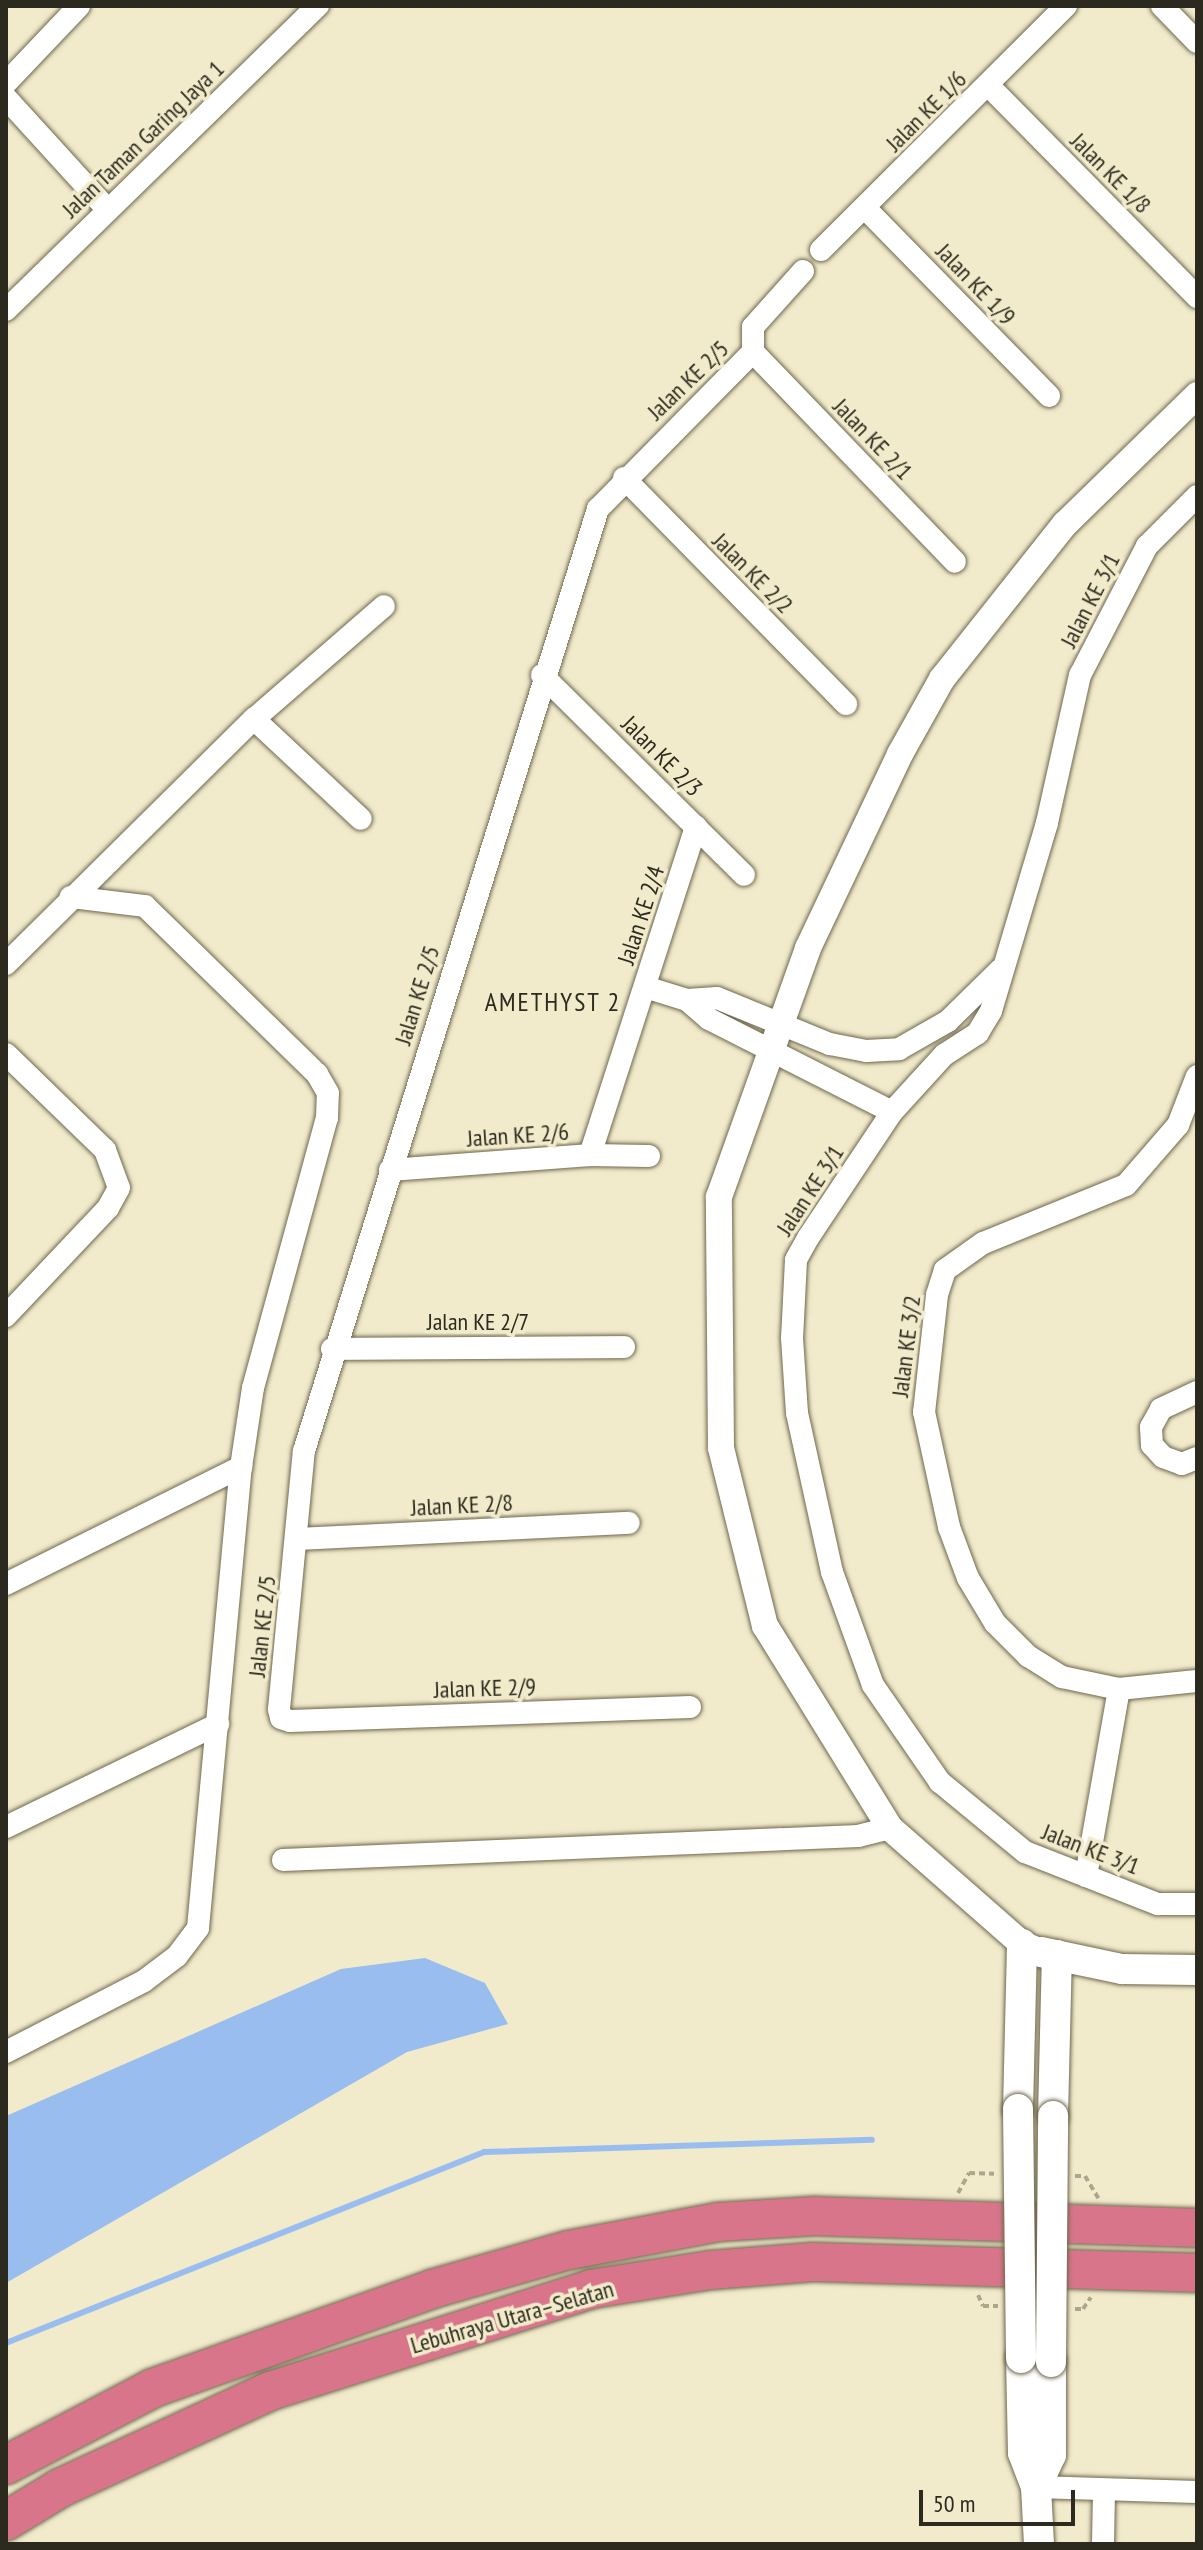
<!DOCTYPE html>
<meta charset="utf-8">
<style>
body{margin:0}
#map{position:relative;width:1203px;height:2550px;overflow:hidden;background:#f1ebcc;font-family:"PT Sans Narrow",sans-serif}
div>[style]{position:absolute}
.water>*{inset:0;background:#9abdf0}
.stream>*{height:6px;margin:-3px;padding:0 3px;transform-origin:3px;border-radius:3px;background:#9abdf0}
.path>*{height:4px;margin-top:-2px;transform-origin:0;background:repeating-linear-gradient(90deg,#aba68e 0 6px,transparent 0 10px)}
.roads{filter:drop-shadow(0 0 2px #6e674d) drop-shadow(0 0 2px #6e674d)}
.minor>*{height:22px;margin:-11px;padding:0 11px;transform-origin:11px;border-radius:11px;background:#fff}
.tertiary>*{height:26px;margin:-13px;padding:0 13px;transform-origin:13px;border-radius:13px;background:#fff}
.secondary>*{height:30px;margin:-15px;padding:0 15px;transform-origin:15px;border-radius:15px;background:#fff}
.motorway>*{height:38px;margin:-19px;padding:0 19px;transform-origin:19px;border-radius:19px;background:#d8758b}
.bridges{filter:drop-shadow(0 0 2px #6e674d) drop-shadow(0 0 2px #6e674d)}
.secondary-bridge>*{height:30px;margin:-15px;padding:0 15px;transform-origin:15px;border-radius:15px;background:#fff}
span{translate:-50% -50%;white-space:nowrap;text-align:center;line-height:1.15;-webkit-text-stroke:7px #f1ebcc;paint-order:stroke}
.street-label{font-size:24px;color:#2c2a1e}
.neighbourhood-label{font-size:26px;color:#2c2a1e;letter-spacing:2px}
.frame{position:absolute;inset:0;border:8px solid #2c2a1e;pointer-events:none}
.scale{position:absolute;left:919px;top:2490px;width:156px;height:36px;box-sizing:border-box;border:4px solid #2c2a1e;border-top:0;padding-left:10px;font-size:24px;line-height:28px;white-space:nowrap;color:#2c2a1e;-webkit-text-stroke:6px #f1ebcc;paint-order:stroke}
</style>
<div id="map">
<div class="water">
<div style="clip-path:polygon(425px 1958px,485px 1983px,508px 2024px,407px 2052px,6px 2283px,6px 2116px,341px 1969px)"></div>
</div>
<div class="stream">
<div style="left:6px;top:2343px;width:515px;rotate:-21.78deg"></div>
<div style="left:484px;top:2152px;width:388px;rotate:-1.8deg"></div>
</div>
<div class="path">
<div style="left:1075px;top:2176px;width:10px"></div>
<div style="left:1085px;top:2176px;width:26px;rotate:59deg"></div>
<div style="left:958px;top:2193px;width:23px;rotate:-61deg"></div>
<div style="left:969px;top:2173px;width:25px;rotate:2deg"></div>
<div style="left:978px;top:2295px;width:12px;rotate:66deg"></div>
<div style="left:983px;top:2306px;width:15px"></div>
<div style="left:1075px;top:2309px;width:8px"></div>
<div style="left:1083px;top:2309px;width:14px;rotate:-56deg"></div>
</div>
<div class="roads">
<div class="minor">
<div style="left:1162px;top:6px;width:50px;rotate:45.8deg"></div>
<div style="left:6px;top:83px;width:106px;rotate:-46.5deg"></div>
<div style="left:988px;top:85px;width:298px;rotate:45.4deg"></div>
<div style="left:6px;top:98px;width:150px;rotate:47.7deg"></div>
<div style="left:865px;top:208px;width:263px;rotate:45.6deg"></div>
<div style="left:821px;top:250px;width:346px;rotate:-44.9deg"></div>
<div style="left:6px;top:310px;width:436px;rotate:-44.3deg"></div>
<div style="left:753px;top:352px;width:291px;rotate:46.1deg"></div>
<div style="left:753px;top:352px;width:25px;rotate:-90deg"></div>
<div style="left:753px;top:327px;width:75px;rotate:-48.2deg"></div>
<div style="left:624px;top:478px;width:317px;rotate:45.5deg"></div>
<div style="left:1197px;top:496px;width:71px;rotate:135deg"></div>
<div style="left:1147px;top:546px;width:145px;rotate:117.4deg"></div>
<div style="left:1080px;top:675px;width:152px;rotate:102.6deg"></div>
<div style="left:1047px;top:823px;width:196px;rotate:106.6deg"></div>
<div style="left:991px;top:1011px;width:26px;rotate:121deg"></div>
<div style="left:978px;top:1033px;width:40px;rotate:147.1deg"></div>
<div style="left:944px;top:1055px;width:77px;rotate:132.4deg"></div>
<div style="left:892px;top:1112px;width:151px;rotate:123.7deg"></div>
<div style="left:808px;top:1238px;width:25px;rotate:119deg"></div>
<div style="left:796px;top:1260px;width:78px;rotate:92.9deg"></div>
<div style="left:792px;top:1338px;width:75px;rotate:86.2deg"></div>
<div style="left:797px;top:1413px;width:163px;rotate:77.6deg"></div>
<div style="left:832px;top:1572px;width:120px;rotate:70.1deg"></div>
<div style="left:873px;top:1685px;width:118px;rotate:55.4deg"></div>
<div style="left:940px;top:1782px;width:110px;rotate:39.5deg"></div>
<div style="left:1025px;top:1852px;width:143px;rotate:21.4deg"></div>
<div style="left:1158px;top:1904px;width:39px"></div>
<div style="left:542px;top:675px;width:284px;rotate:44.7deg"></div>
<div style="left:254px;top:719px;width:146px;rotate:43.1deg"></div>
<div style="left:6px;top:964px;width:349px;rotate:-44.7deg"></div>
<div style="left:254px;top:719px;width:172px;rotate:-41deg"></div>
<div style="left:645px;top:987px;width:44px;rotate:17.2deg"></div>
<div style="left:687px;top:1000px;width:30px;rotate:-4deg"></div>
<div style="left:717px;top:998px;width:122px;rotate:22.2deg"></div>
<div style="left:830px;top:1044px;width:37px;rotate:11deg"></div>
<div style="left:866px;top:1051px;width:33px;rotate:-3deg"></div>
<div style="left:899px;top:1049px;width:56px;rotate:-29.7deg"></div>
<div style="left:948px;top:1021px;width:73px;rotate:-44.4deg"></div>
<div style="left:687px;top:1000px;width:29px;rotate:41deg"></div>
<div style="left:709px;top:1019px;width:205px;rotate:26.9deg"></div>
<div style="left:6px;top:1054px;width:138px;rotate:44.1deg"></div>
<div style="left:105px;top:1150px;width:40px;rotate:69.8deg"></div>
<div style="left:119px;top:1188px;width:23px;rotate:119deg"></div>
<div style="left:108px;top:1208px;width:149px;rotate:133.4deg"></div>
<div style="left:1197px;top:1076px;width:53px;rotate:111.2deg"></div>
<div style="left:1178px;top:1125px;width:79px;rotate:130.9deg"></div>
<div style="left:1126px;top:1185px;width:154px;rotate:157.9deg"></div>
<div style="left:983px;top:1243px;width:47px;rotate:144.6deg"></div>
<div style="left:945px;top:1270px;width:26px;rotate:108deg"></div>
<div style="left:937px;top:1295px;width:118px;rotate:96.3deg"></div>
<div style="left:924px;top:1412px;width:118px;rotate:77.7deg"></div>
<div style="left:949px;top:1527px;width:54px;rotate:69.6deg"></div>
<div style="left:968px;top:1578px;width:52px;rotate:59deg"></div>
<div style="left:995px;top:1623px;width:47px;rotate:45deg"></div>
<div style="left:1028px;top:1656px;width:40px;rotate:32deg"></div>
<div style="left:1062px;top:1677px;width:58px;rotate:11.9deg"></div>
<div style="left:1119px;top:1689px;width:78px;rotate:-5.9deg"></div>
<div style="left:590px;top:1155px;width:345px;rotate:-72.1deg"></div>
<div style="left:390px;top:1170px;width:201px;rotate:-4.3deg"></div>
<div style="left:590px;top:1155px;width:59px;rotate:1deg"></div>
<div style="left:332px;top:1349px;width:292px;rotate:-0.4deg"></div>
<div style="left:1197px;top:1392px;width:40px;rotate:155deg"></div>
<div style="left:1161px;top:1409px;width:21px;rotate:119deg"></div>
<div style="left:1151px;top:1427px;width:18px;rotate:87deg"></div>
<div style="left:1152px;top:1445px;width:16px;rotate:47deg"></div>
<div style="left:1163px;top:1457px;width:20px;rotate:20deg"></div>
<div style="left:1182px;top:1464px;width:16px;rotate:-22deg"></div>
<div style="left:298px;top:1539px;width:331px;rotate:-2.8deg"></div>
<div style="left:6px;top:1584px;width:263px;rotate:-26.5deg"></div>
<div style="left:690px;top:1707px;width:400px;rotate:178deg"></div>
<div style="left:290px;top:1721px;width:9px;rotate:-162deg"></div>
<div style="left:281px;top:1718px;width:9px;rotate:-103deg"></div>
<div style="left:279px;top:1709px;width:259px;rotate:-84.5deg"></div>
<div style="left:304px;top:1451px;width:987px;rotate:-72.67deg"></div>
<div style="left:598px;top:509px;width:221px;rotate:-45.4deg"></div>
<div style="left:6px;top:1827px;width:236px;rotate:-25.9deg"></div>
<div style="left:283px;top:1860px;width:576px;rotate:-2.39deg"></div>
<div style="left:858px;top:1836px;width:33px;rotate:-14deg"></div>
<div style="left:1086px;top:1876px;width:190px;rotate:-80deg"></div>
<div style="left:6px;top:2052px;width:155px;rotate:-27.2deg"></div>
<div style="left:144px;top:1981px;width:41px;rotate:-37.1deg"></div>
<div style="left:177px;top:1956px;width:35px;rotate:-53deg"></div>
<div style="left:198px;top:1928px;width:463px;rotate:-84.7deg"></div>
<div style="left:241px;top:1467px;width:80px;rotate:-81.4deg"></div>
<div style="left:253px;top:1388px;width:280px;rotate:-74.7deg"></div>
<div style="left:327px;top:1118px;width:25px;rotate:-88deg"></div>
<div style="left:328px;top:1093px;width:22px;rotate:-120deg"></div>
<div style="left:317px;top:1074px;width:240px;rotate:-135.7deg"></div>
<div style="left:145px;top:906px;width:75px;rotate:-173.1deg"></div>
<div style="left:1036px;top:2487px;width:161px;rotate:1.8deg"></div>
<div style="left:1103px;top:2544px;width:53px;rotate:-88.9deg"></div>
</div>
<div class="tertiary">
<div style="left:1041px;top:1952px;width:21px;rotate:-157deg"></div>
<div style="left:1022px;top:1944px;width:176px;rotate:-138.7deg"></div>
<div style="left:890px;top:1828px;width:238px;rotate:-121.7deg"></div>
<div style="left:765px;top:1626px;width:183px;rotate:-103.9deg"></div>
<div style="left:721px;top:1448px;width:251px;rotate:-90.5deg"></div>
<div style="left:719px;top:1197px;width:264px;rotate:-70.3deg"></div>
<div style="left:808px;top:948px;width:215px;rotate:-64.6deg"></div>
<div style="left:900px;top:754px;width:86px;rotate:-60.8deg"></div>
<div style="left:942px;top:679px;width:198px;rotate:-51.6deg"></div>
<div style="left:1065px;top:524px;width:185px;rotate:-44.3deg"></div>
</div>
<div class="secondary">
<div style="left:1041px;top:1952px;width:83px;rotate:11.9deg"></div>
<div style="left:1122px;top:1969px;width:75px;rotate:0.8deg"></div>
<div style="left:1018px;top:2109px;width:165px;rotate:-88.6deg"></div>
<div style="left:1053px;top:2116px;width:161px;rotate:-88.6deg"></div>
<div style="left:1021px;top:2358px;width:95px;rotate:88.8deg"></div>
<div style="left:1023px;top:2453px;width:36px;rotate:69deg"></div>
<div style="left:1036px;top:2487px;width:57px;rotate:87deg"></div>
<div style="left:1036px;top:2487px;width:35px;rotate:-65deg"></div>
<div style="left:1051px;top:2455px;width:93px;rotate:-90deg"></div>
</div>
<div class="motorway">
<div style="left:6px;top:2465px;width:166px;rotate:-27.6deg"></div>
<div style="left:153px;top:2388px;width:296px;rotate:-19.5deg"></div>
<div style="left:432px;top:2289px;width:142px;rotate:-15.9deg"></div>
<div style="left:569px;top:2250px;width:152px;rotate:-10.6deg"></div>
<div style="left:718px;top:2222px;width:97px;rotate:-3.5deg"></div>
<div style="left:815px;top:2216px;width:382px;rotate:1.8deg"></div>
<div style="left:6px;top:2521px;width:63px;rotate:-31.4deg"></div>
<div style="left:60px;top:2488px;width:231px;rotate:-24.8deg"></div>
<div style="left:270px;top:2391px;width:337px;rotate:-17.6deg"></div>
<div style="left:591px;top:2289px;width:121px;rotate:-9deg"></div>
<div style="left:711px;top:2270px;width:102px;rotate:-4.5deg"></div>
<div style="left:813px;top:2262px;width:384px;rotate:1.6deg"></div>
</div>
</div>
<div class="bridges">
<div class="secondary-bridge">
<div style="left:1018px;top:2109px;width:249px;rotate:89.3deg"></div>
<div style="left:1051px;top:2362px;width:246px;rotate:-89.5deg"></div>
</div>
</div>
<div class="street-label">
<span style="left:926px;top:111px;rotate:-45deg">Jalan KE 1/6</span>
<span style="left:143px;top:139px;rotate:-44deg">Jalan Taman Garing Jaya 1</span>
<span style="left:1111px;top:173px;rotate:45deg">Jalan KE 1/8</span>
<span style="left:976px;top:284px;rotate:46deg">Jalan KE 1/9</span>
<span style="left:688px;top:380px;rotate:-44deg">Jalan KE 2/5</span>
<span style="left:873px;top:439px;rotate:46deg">Jalan KE 2/1</span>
<span style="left:753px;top:573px;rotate:45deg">Jalan KE 2/2</span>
<span style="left:1090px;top:600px;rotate:-63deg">Jalan KE 3/1</span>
<span style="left:662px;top:756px;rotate:45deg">Jalan KE 2/3</span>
<span style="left:641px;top:915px;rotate:-72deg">Jalan KE 2/4</span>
<span style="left:417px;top:995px;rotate:-73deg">Jalan KE 2/5</span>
<span style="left:518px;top:1135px;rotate:-4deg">Jalan KE 2/6</span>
<span style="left:810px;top:1190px;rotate:-57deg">Jalan KE 3/1</span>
<span style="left:478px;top:1322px">Jalan KE 2/7</span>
<span style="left:906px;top:1346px;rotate:-83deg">Jalan KE 3/2</span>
<span style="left:462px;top:1505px;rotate:-3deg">Jalan KE 2/8</span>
<span style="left:262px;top:1626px;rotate:-84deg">Jalan KE 2/5</span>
<span style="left:485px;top:1688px;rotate:-2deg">Jalan KE 2/9</span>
<span style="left:1091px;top:1849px;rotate:21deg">Jalan KE 3/1</span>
<span style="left:512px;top:2317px;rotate:-16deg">Lebuhraya Utara–Selatan</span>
</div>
<div class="neighbourhood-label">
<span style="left:553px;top:1002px">AMETHYST 2</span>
</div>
<div class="frame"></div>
<div class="scale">50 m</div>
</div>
